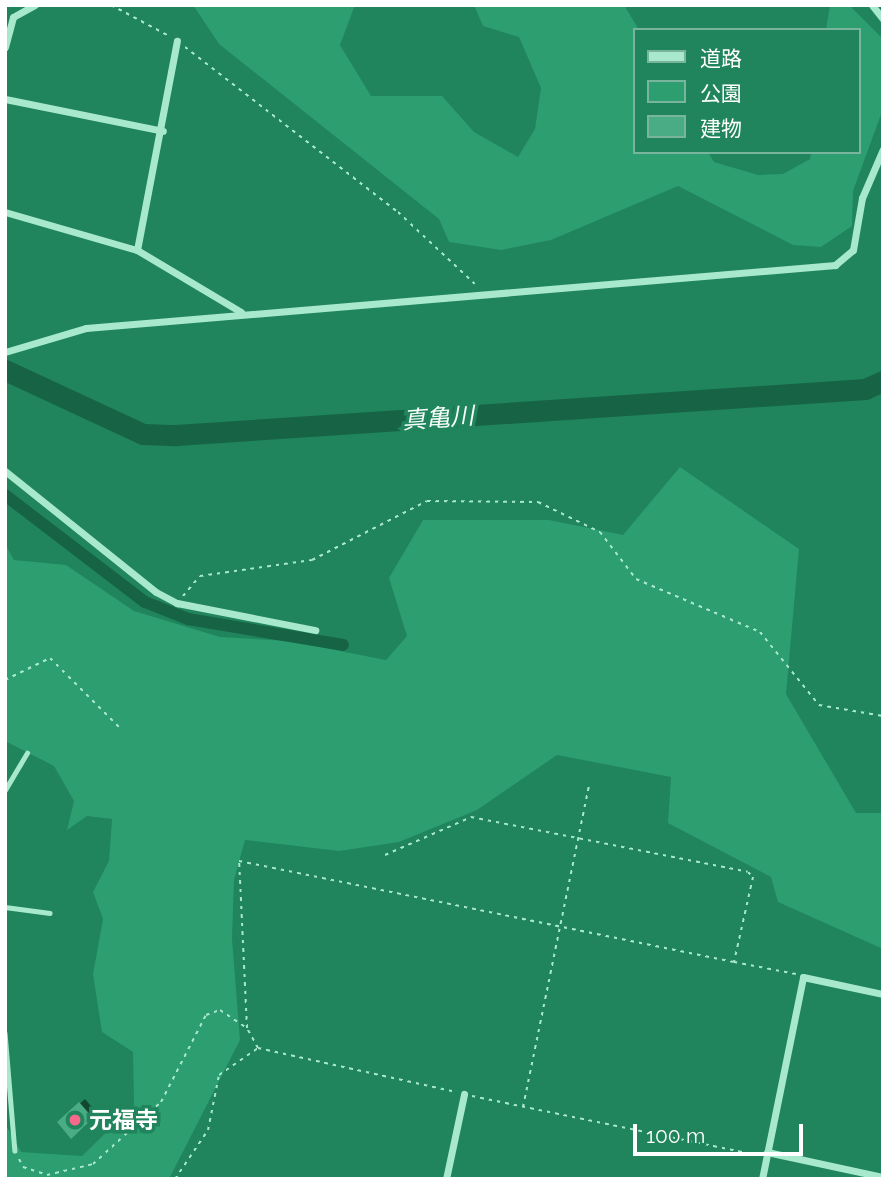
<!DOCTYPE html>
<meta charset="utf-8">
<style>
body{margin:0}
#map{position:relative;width:888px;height:1184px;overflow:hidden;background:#20845c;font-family:Raleway,"Noto Sans JP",sans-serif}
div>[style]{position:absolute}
.green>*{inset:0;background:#2d9e6f}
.shadow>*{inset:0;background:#0007}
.canal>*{height:12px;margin:-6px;padding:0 6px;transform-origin:6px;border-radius:6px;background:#166345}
.river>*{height:21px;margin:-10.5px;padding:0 10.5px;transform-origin:10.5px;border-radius:10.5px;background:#166345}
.building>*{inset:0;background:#49ac84}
.path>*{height:2px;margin-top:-1px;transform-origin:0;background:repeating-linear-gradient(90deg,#a8e9ce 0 3.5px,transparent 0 8.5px)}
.lane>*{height:4.5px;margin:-2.25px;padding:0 2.25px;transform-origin:2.25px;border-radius:2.25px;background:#a8e9ce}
.street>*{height:7px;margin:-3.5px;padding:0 3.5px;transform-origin:3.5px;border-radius:3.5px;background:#a8e9ce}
.dots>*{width:19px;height:19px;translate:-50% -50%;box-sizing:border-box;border:4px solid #20845c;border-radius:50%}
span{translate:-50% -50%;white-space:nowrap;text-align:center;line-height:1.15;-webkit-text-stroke:7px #20845c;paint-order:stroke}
.poi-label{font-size:23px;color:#fff;font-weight:700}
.left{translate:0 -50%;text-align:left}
.water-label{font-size:24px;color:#f7fefb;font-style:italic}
.frame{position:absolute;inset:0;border:7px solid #fff;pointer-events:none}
.legend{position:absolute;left:633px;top:28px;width:228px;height:126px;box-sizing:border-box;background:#20845c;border:2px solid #79b59d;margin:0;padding:9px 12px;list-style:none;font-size:21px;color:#fff}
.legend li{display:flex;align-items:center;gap:14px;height:35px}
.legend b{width:35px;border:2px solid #79b59d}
.scale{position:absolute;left:633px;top:1124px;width:170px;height:32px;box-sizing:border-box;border:4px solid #fff;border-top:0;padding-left:9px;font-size:21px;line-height:24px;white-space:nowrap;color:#fff;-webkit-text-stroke:5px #20845c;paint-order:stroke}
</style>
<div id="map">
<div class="green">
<div style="clip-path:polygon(193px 5px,355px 5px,340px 45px,371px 96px,442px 96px,474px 132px,518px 157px,535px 129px,541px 88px,519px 37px,483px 26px,474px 5px,624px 5px,639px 30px,634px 152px,708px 152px,714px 162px,758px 175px,783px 174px,810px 159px,811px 152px,858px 152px,858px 30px,826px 30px,830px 5px,849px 5px,883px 39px,883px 109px,853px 191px,852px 226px,821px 247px,793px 245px,678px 186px,551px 240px,501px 250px,449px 242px,439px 219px,219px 44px)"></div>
<div style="clip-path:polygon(680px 467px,799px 549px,786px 694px,856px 813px,883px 813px,883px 949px,778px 902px,771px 877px,668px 823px,671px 777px,557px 755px,477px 810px,399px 842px,339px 851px,245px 840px,234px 880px,232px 939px,240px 1040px,169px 1179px,5px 1179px,5px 1123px,21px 1152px,82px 1156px,134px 1105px,133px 1052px,102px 1032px,93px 974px,103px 919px,93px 892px,109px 861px,112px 819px,87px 816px,67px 830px,74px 801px,54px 766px,5px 741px,5px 544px,14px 560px,66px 565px,134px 611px,220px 637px,289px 641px,386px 660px,407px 636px,389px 578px,423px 520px,549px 520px,623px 535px)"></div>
</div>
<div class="shadow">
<div style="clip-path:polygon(85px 1099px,96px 1112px,71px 1136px,59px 1122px)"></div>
</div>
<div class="canal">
<div style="left:5px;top:495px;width:176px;rotate:37.4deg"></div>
<div style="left:145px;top:602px;width:46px;rotate:21.6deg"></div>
<div style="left:188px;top:619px;width:157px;rotate:9.5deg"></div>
</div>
<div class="river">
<div style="left:5px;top:370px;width:152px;rotate:24.9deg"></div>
<div style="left:143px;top:434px;width:33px;rotate:2deg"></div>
<div style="left:176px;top:435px;width:691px;rotate:-3.82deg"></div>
<div style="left:865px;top:389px;width:20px;rotate:-24deg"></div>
</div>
<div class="building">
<div style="clip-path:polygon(79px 1102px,93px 1118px,71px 1139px,57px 1122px)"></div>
</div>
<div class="path">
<div style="left:111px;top:5px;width:66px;rotate:28.1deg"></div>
<div style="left:185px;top:47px;width:269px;rotate:37.8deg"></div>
<div style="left:398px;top:212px;width:105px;rotate:43.1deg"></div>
<div style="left:183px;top:596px;width:26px;rotate:-50deg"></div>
<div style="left:200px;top:576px;width:113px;rotate:-8.1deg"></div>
<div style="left:312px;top:560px;width:129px;rotate:-27.2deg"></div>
<div style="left:427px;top:501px;width:111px;rotate:0.5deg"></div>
<div style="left:538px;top:502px;width:69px;rotate:25.8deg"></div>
<div style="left:600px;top:532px;width:59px;rotate:52.5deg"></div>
<div style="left:636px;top:579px;width:135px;rotate:23.1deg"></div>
<div style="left:760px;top:632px;width:94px;rotate:51.1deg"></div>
<div style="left:819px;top:705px;width:65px;rotate:9.8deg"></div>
<div style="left:5px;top:680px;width:50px;rotate:-26.1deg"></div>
<div style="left:50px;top:658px;width:99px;rotate:45deg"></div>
<div style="left:385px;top:855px;width:94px;rotate:-23.8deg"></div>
<div style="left:471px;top:817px;width:282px;rotate:11.2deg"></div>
<div style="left:748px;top:872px;width:7px;rotate:45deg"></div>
<div style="left:753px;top:877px;width:87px;rotate:102.6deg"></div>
<div style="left:734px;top:962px;width:63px;rotate:11deg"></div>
<div style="left:258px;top:1048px;width:23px;rotate:-119deg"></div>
<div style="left:247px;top:1028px;width:167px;rotate:-92.7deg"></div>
<div style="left:239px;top:861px;width:505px;rotate:11.53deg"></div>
<div style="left:472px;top:1096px;width:292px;rotate:11.7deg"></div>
<div style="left:523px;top:1107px;width:328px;rotate:-78.4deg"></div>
<div style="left:19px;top:1159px;width:9px;rotate:63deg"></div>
<div style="left:23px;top:1167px;width:25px;rotate:18deg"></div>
<div style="left:47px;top:1175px;width:47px;rotate:-13.4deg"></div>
<div style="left:93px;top:1164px;width:92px;rotate:-42.4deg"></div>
<div style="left:161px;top:1102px;width:98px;rotate:-62.7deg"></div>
<div style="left:206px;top:1015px;width:15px;rotate:-20deg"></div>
<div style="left:220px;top:1010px;width:30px;rotate:34deg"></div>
<div style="left:175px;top:1179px;width:59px;rotate:-56deg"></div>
<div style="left:208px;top:1130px;width:56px;rotate:-78.7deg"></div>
<div style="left:219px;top:1075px;width:47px;rotate:-34.7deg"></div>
<div style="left:258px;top:1048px;width:203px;rotate:12.5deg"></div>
</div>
<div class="lane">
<div style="left:5px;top:790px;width:43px;rotate:-59.3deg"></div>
<div style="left:5px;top:907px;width:45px;rotate:7.6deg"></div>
<div style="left:5px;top:1033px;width:118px;rotate:85.2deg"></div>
</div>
<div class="street">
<div style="left:872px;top:5px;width:18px;rotate:52deg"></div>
<div style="left:5px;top:47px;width:31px;rotate:-75deg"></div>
<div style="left:13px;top:17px;width:25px;rotate:-29deg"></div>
<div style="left:5px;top:99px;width:161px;rotate:11.4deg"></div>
<div style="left:5px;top:212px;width:137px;rotate:16.1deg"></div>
<div style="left:137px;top:250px;width:121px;rotate:30.8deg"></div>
<div style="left:137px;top:250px;width:213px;rotate:-79.2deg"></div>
<div style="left:5px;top:352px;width:84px;rotate:-16.5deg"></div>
<div style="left:86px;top:328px;width:752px;rotate:-4.81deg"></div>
<div style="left:835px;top:265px;width:23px;rotate:-40deg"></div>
<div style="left:853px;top:250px;width:53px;rotate:-80.2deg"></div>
<div style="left:862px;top:198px;width:53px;rotate:-66.8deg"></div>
<div style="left:5px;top:471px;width:193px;rotate:38.7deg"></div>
<div style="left:156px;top:592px;width:24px;rotate:28deg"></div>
<div style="left:177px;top:603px;width:141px;rotate:11.1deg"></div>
<div style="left:767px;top:1152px;width:119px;rotate:12.2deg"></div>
<div style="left:446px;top:1179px;width:87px;rotate:-78deg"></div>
<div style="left:762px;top:1179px;width:206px;rotate:-78.5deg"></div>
<div style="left:803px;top:977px;width:82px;rotate:12deg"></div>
</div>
<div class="dots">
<div style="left:75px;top:1120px;background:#f6688c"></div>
</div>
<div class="poi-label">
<span class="left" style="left:89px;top:1120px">元福寺</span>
</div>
<div class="water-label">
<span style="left:438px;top:418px;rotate:-4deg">真亀川</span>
</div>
<div class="frame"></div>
<ul class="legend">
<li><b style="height:9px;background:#a8e9ce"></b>道路</li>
<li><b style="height:19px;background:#2d9e6f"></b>公園</li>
<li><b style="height:19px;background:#49ac84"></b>建物</li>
</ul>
<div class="scale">100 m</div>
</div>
